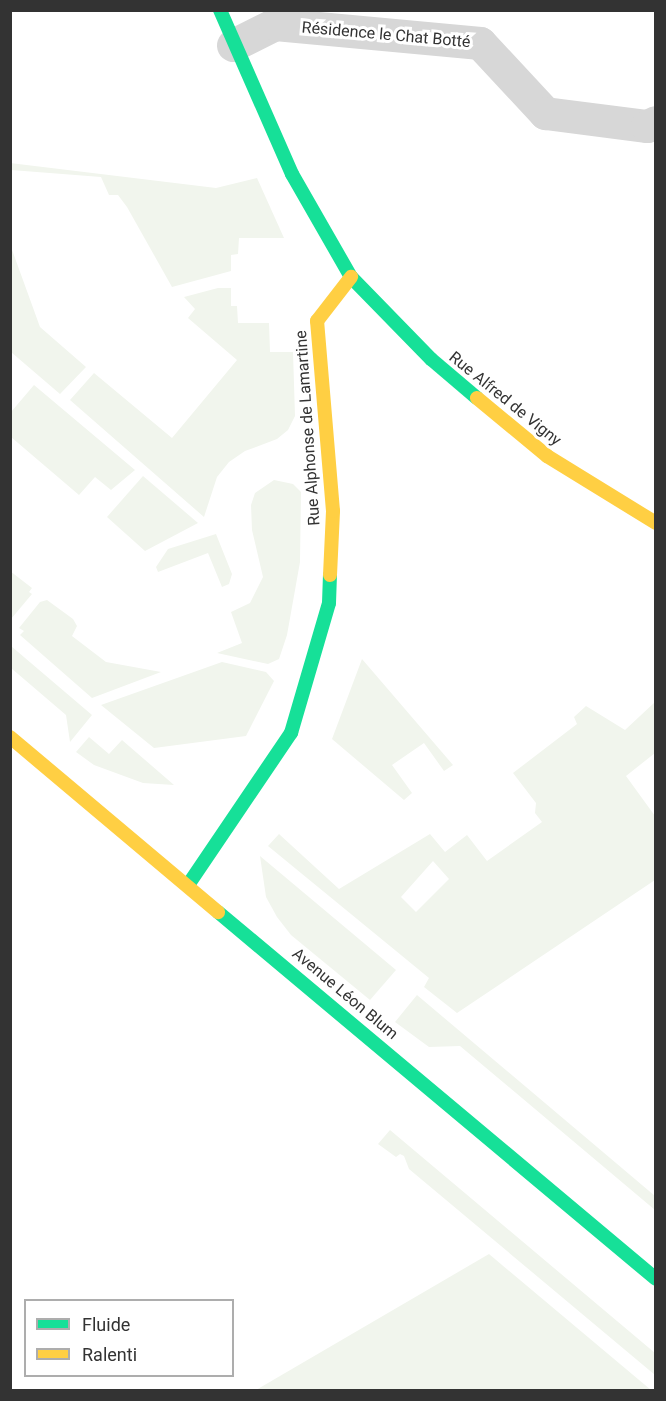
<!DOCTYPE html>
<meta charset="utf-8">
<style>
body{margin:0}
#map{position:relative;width:666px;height:1401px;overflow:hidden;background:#fff;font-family:Roboto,sans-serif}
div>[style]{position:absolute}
.green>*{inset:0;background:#f1f5ed}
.street>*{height:33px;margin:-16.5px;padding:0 16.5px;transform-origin:16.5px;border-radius:16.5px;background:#d7d7d7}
.fast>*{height:14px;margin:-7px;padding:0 7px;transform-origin:7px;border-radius:7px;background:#16e098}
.slow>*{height:14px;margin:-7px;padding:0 7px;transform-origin:7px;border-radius:7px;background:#ffcf43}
span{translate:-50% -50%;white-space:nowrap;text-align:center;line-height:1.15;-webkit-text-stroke:6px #fff;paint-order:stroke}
.street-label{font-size:16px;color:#333}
.frame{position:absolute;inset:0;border:12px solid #333;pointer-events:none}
.legend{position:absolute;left:24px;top:1299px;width:210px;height:78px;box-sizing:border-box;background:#fff;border:2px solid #adadad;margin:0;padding:8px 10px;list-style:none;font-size:18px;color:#333}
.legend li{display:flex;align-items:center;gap:12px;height:30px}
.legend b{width:30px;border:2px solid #adadad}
</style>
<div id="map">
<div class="green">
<div style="clip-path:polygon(10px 163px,216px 188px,257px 178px,284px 238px,239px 238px,238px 254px,231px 255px,231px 271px,172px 287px,127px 207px,118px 195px,109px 195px,101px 177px,11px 170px)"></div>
<div style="clip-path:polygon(11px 247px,40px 327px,86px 367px,60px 394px,11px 352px)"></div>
<div style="clip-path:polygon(218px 288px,231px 288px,231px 306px,237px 306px,238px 323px,269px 323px,270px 352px,293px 352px,295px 416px,288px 430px,277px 439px,245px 451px,229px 462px,217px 477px,204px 517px,70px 400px,94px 373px,172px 438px,237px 360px,188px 318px,195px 309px,184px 297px)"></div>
<div style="clip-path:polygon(34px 385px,135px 470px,111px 490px,95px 477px,79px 495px,11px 437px,11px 412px)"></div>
<div style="clip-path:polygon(143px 476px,198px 523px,145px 551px,107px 517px)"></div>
<div style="clip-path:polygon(274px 480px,293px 484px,301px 492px,300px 562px,287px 635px,279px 659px,268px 664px,217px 653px,242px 643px,231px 612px,250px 603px,263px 577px,252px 530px,251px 505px,255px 493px)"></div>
<div style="clip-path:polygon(216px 534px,232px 574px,229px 584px,222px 587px,208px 553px,158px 572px,156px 567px,168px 549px)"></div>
<div style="clip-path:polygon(10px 571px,32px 588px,29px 592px,32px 594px,11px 619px)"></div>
<div style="clip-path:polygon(47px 600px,73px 619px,77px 626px,72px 636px,106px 662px,161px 672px,92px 698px,20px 635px,24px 631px,19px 628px,40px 602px)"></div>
<div style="clip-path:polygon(11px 646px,92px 715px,70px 742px,66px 715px,11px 668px)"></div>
<div style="clip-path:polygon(362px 659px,453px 765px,444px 771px,424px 743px,392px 765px,412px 793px,404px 800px,332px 739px)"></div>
<div style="clip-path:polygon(222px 662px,266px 672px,274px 681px,246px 736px,154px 748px,101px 705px)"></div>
<div style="clip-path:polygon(evenodd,655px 702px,655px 753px,626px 776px,655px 816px,655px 880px,457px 1013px,424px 987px,429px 978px,268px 846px,279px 834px,339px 889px,430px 834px,445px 852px,467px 835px,487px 861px,542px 822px,535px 813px,536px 803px,513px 773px,577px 724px,574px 717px,586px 706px,625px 730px,655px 702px,433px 861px,449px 879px,416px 912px,401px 897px,433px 861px)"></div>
<div style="clip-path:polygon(89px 737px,109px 754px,122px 740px,174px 785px,143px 783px,94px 765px,76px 752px)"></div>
<div style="clip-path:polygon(260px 856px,396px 970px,370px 1000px,291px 935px,277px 917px,266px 897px)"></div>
<div style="clip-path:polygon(417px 995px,655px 1196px,655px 1210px,460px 1046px,429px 1047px,395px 1022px)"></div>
<div style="clip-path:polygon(390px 1130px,655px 1353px,655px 1375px,409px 1169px,404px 1156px,400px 1154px,396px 1157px,378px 1144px)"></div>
<div style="clip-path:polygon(489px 1254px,651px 1390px,256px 1390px)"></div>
</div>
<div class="street">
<div style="left:233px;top:45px;width:47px;rotate:-26.6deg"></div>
<div style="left:275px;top:24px;width:206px;rotate:5.3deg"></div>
<div style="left:480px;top:43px;width:96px;rotate:47.1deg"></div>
<div style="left:545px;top:113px;width:103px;rotate:7.3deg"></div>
<div style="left:647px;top:126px;width:10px;rotate:-24deg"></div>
</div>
<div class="fast">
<div style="left:220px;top:10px;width:179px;rotate:66.3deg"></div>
<div style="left:292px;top:174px;width:119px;rotate:60.2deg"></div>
<div style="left:351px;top:277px;width:115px;rotate:45.7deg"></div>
<div style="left:431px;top:359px;width:60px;rotate:40.3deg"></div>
<div style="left:188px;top:885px;width:184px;rotate:-55.9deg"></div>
<div style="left:291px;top:733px;width:135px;rotate:-73.7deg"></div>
<div style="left:329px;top:603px;width:28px;rotate:-88deg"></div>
<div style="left:218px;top:912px;width:571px;rotate:39.96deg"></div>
</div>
<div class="slow">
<div style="left:477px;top:398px;width:91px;rotate:39.6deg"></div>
<div style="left:547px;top:456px;width:128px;rotate:31.6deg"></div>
<div style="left:330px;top:575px;width:64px;rotate:-87.3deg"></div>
<div style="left:333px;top:511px;width:191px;rotate:-94.8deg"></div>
<div style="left:317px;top:321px;width:56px;rotate:-52.3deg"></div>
<div style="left:10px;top:737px;width:272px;rotate:40.1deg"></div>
</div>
<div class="street-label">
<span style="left:386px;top:35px;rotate:5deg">Résidence le Chat Botté</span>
<span style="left:505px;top:399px;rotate:39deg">Rue Alfred de Vigny</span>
<span style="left:308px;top:428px;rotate:-94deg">Rue Alphonse de Lamartine</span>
<span style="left:345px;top:994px;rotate:40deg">Avenue Léon Blum</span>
</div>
<div class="frame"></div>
<ul class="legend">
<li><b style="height:8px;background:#16e098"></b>Fluide</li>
<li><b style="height:8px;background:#ffcf43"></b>Ralenti</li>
</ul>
</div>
